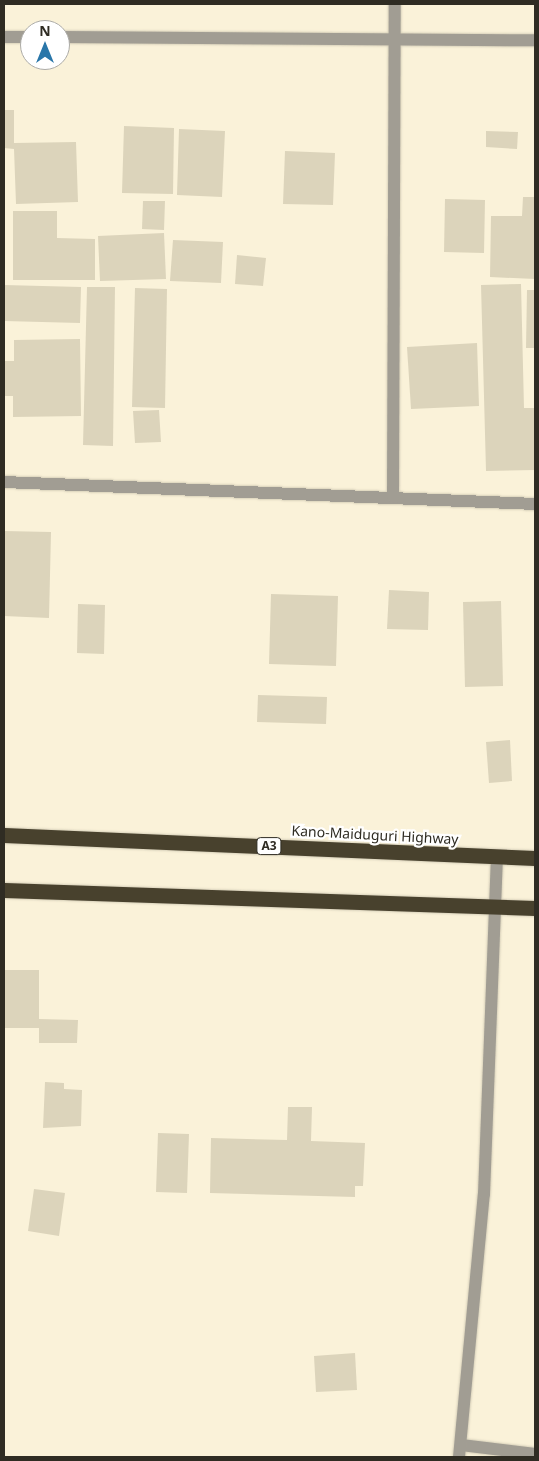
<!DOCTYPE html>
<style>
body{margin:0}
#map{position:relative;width:539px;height:1461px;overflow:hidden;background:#faf2d9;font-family:"Noto Sans",sans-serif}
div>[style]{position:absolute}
.building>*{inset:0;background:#dcd4bb}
.roads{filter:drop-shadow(0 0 1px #d5ceb8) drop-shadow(0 0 1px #d5ceb8)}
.street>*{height:12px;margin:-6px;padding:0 6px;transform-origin:6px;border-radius:6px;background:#a19d93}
.highway>*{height:15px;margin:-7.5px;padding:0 7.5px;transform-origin:7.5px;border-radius:7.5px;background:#48412d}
span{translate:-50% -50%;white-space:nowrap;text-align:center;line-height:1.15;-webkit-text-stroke:4.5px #fff;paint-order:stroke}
.shield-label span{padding:1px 4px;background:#fff;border:1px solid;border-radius:4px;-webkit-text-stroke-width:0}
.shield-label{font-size:12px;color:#2f2c23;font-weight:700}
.street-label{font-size:14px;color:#2f2c23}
.frame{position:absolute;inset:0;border:5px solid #2f2c23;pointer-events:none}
.north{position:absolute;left:20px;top:20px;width:50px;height:50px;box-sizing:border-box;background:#fff;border:1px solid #acaba7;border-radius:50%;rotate:0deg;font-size:14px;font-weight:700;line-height:20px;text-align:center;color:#2f2c23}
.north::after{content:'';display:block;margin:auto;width:18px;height:22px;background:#2976a9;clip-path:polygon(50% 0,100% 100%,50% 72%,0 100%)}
</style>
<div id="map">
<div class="building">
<div style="clip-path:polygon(4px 110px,14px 110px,14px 143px,76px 142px,78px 202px,16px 204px,14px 149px,4px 148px)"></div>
<div style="clip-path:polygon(124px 126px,174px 128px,173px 194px,122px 193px)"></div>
<div style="clip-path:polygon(179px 129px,225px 131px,222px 197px,177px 195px)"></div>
<div style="clip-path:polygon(486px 131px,518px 132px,517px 149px,486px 147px)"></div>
<div style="clip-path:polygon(285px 151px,335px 153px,333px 205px,283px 204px)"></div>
<div style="clip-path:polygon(523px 197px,535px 197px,535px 279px,490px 277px,491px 216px,522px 216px)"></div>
<div style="clip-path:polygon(445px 199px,485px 200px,484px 253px,444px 252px)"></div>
<div style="clip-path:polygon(143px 201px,165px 201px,164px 230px,142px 229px)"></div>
<div style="clip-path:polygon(13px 211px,57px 211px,57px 238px,95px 239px,95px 280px,13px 280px)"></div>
<div style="clip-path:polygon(164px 233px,166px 279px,100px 281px,98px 236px)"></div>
<div style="clip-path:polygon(173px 240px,223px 242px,221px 283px,170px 281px)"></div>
<div style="clip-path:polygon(237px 255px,266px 258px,263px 286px,235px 284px)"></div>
<div style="clip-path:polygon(521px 284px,524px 408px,535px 408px,535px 470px,486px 471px,481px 285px)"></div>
<div style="clip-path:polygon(4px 285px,81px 287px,80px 323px,4px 321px)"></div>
<div style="clip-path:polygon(87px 287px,115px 287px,113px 446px,83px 445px)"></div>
<div style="clip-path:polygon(135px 288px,167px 289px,165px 408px,132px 407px)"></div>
<div style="clip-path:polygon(527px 290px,535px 290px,535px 348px,526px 348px)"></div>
<div style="clip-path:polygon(80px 339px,81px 416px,13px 417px,13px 396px,4px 396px,4px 361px,14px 361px,14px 340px)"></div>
<div style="clip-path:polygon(477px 343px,479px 406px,411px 409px,407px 347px)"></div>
<div style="clip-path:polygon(159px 410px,161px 442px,135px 443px,133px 411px)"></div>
<div style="clip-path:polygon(4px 531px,51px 532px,49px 618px,4px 616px)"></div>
<div style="clip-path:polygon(389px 590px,429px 592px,428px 630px,387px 629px)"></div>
<div style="clip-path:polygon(271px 594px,338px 596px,336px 666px,269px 664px)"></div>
<div style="clip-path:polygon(501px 601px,503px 686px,465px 687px,463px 602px)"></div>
<div style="clip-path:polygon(78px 604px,105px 605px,104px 654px,77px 653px)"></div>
<div style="clip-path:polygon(258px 695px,327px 697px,326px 724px,257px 722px)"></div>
<div style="clip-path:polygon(510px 740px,512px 781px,489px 783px,486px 742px)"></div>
<div style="clip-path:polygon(4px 970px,39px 970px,39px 1019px,78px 1020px,77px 1043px,39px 1043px,39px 1028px,4px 1028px)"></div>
<div style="clip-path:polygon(45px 1082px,64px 1083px,64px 1089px,82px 1090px,81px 1126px,43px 1128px)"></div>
<div style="clip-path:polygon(288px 1107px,312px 1107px,311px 1141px,365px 1143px,363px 1186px,355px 1186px,355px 1197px,210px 1193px,211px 1138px,287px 1140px)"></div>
<div style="clip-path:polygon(158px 1133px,189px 1134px,187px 1193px,156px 1192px)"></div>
<div style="clip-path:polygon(34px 1189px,65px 1193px,59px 1236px,28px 1231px)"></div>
<div style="clip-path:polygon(355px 1353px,357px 1390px,316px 1392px,314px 1356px)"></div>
</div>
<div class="roads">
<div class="street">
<div style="left:4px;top:37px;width:26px"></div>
<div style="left:60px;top:37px;width:475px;rotate:0.4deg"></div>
<div style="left:4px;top:482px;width:531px;rotate:2.37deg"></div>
<div style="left:393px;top:497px;width:493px;rotate:-89.8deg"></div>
<div style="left:461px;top:1445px;width:75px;rotate:6.9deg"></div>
<div style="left:459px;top:1457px;width:264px;rotate:-84.6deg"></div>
<div style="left:484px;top:1194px;width:338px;rotate:-87.8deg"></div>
</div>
<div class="highway">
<div style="left:4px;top:835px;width:531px;rotate:2.48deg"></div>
<div style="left:4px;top:890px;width:531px;rotate:1.94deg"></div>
</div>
</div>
<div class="shield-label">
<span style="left:269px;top:846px">A3</span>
</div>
<div class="street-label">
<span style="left:375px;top:835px;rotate:3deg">Kano-Maiduguri Highway</span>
</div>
<div class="frame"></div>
<div class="north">N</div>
</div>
